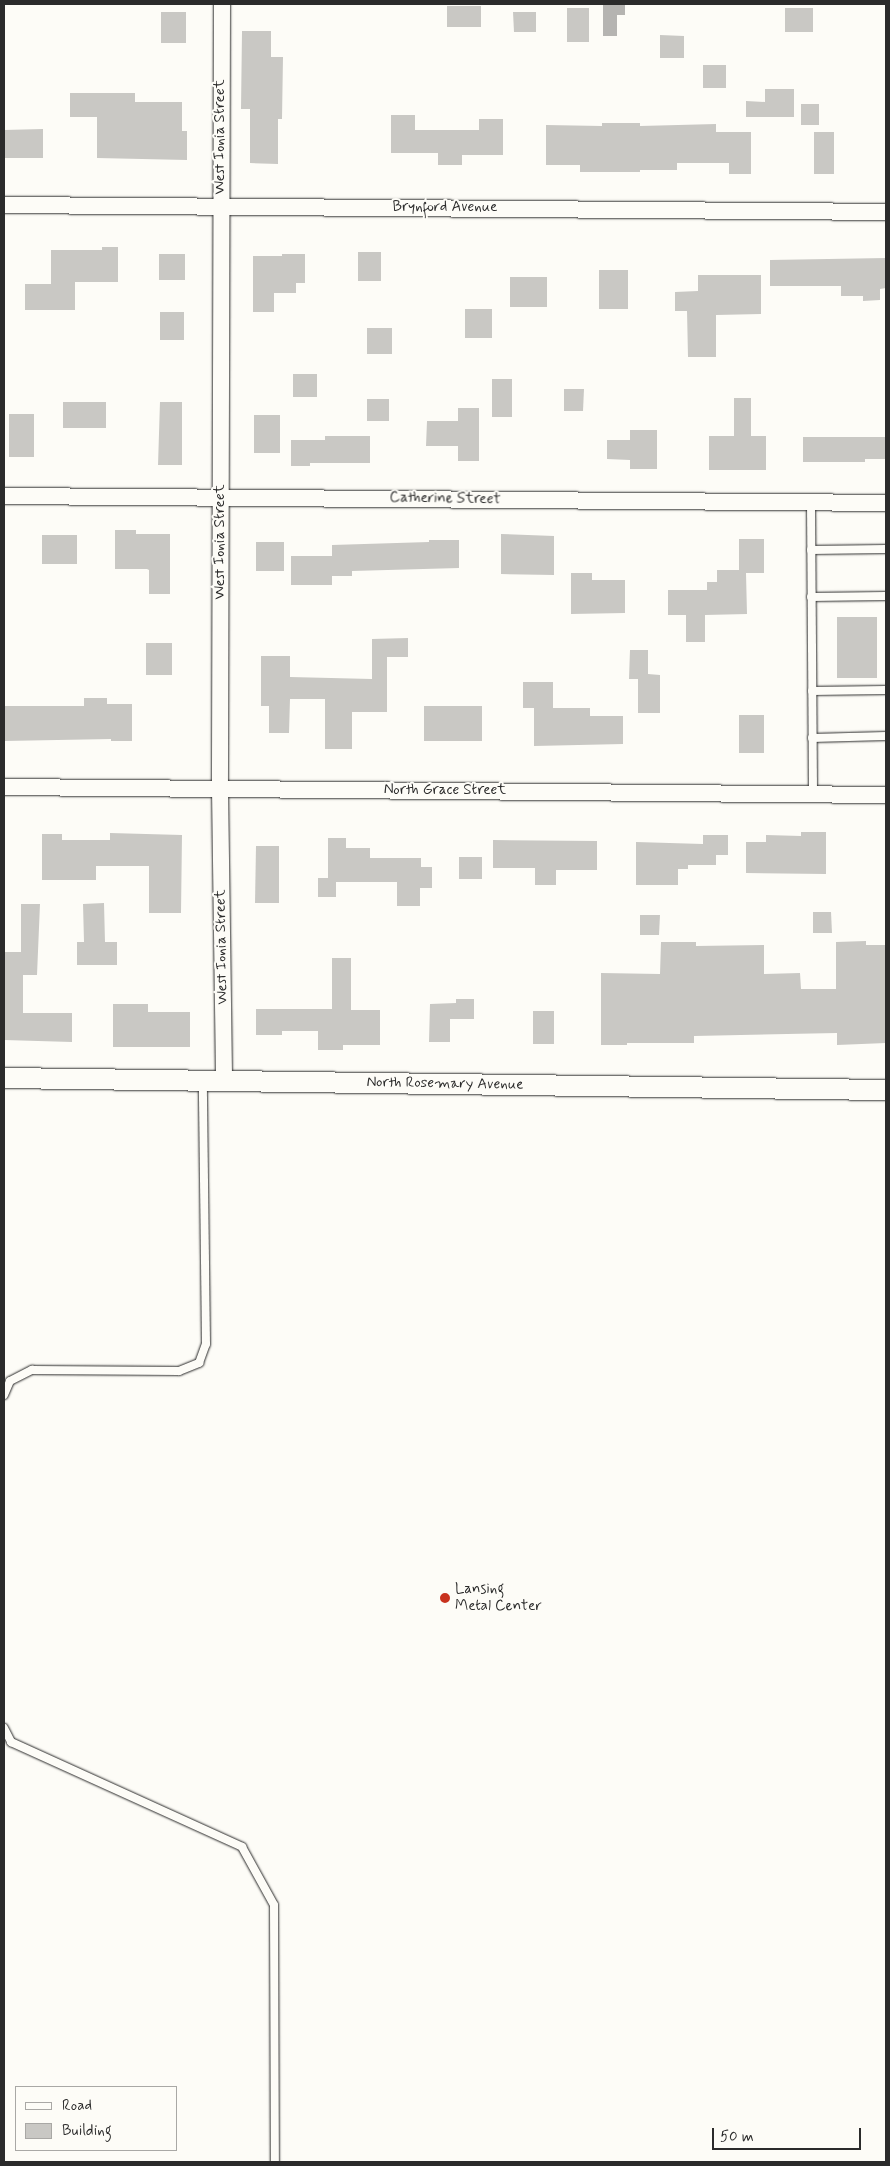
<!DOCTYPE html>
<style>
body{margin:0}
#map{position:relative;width:890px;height:2166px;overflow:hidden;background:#fdfcf7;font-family:Mynerve,sans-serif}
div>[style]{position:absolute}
.water>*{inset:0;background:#b5b4b1}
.building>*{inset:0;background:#c9c8c4}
.roads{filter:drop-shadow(0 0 1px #2b2b2b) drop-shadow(0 0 1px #2b2b2b)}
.service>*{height:8px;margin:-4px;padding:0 4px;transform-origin:4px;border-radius:4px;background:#fdfcf7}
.minor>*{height:16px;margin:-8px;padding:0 8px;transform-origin:8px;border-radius:8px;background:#fdfcf7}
.tertiary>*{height:20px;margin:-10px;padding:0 10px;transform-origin:10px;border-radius:10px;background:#fdfcf7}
.dots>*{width:14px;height:14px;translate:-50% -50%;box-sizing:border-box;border:2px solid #fdfcf7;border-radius:50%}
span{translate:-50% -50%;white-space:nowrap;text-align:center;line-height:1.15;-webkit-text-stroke:4px #fdfcf7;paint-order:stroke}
.street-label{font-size:15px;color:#2b2b2b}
.poi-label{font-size:15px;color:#2b2b2b}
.left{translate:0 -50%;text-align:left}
.frame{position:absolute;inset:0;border:5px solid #2b2b2b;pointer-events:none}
.legend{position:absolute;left:15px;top:2086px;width:162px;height:65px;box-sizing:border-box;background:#fdfcf7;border:1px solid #a9a8a5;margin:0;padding:6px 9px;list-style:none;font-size:15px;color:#2b2b2b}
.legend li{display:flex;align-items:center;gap:10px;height:25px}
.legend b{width:25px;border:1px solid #a9a8a5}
.scale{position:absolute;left:712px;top:2128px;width:149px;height:22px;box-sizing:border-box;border:2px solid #2b2b2b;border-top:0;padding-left:6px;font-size:15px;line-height:18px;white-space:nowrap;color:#2b2b2b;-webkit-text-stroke:4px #fdfcf7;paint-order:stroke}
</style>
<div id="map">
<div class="water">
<div style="clip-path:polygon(603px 4px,625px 4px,625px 15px,617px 15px,617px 36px,603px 36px)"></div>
</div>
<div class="building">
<div style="clip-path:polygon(447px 6px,481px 6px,481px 27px,447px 27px)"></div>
<div style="clip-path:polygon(567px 8px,589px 8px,589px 42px,567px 42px)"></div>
<div style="clip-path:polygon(785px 8px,813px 8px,813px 32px,785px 32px)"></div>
<div style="clip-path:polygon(161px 12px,186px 12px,186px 43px,161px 43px)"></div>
<div style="clip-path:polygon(513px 12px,536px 12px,536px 32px,514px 32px)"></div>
<div style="clip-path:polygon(242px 31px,271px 31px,271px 57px,283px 57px,282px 119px,278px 119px,278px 164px,250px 163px,250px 109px,241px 109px)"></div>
<div style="clip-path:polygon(660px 35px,684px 36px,684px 58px,660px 58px)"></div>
<div style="clip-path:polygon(703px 65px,726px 65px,726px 88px,703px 88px)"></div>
<div style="clip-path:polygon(765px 89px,794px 89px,794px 117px,746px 117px,746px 101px,765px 102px)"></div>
<div style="clip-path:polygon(70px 93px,135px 93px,135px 102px,182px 102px,182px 131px,187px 131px,187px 160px,97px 158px,97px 117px,70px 117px)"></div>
<div style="clip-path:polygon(801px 104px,819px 104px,819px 125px,801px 125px)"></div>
<div style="clip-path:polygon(391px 115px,415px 115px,415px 130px,479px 130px,479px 119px,503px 119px,503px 155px,462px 155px,462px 165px,438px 165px,438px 153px,391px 153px)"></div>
<div style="clip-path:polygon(602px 123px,640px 123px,640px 126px,716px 124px,716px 132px,751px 132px,751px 174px,729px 174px,729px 163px,677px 163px,677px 170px,640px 170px,640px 172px,580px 172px,580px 165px,546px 165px,546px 125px,602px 126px)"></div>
<div style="clip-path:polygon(43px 129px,43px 158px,4px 158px,4px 130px)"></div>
<div style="clip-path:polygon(814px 132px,834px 132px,834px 174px,814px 174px)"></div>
<div style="clip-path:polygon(102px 247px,118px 247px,118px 282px,75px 282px,75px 310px,25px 310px,25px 284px,51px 284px,51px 250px,102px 250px)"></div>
<div style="clip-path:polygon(358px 252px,381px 252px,381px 281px,358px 281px)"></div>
<div style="clip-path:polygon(159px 254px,185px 254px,185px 280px,159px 280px)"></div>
<div style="clip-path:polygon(282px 254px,305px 254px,305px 283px,296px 283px,296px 293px,274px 293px,274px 312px,253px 312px,253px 256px,282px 256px)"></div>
<div style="clip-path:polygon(886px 258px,886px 288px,880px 289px,880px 300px,863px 301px,863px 296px,841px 296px,841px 286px,770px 286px,770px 260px)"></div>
<div style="clip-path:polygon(599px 270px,628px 270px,628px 309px,599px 309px)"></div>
<div style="clip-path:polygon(698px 275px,761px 275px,761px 314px,716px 315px,716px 357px,688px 357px,687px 311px,675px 311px,675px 292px,698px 291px)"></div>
<div style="clip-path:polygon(510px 277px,547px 277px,547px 307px,510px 307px)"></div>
<div style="clip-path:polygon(465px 309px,492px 309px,492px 338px,465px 338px)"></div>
<div style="clip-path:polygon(160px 312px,184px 312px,184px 340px,160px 340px)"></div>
<div style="clip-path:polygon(367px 328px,392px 328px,392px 354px,367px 354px)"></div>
<div style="clip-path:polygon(293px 374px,317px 374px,317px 397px,293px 397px)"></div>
<div style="clip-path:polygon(492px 379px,512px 379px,512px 417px,492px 417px)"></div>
<div style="clip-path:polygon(564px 389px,584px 389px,583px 411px,564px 411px)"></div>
<div style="clip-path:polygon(734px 398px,751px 398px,751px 436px,766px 436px,766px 470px,709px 470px,709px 436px,734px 436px)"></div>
<div style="clip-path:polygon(367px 399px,389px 399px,389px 421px,367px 421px)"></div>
<div style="clip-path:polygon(63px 402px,106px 402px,106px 428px,63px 428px)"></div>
<div style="clip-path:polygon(160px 402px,182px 402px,182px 465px,158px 465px)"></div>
<div style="clip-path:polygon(458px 408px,479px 408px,479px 461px,458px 461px,458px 446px,426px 446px,427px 421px,458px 421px)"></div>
<div style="clip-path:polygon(9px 414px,34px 414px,34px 457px,9px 457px)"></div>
<div style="clip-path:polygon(254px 415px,280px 415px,280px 453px,254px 453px)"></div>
<div style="clip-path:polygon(630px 430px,657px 430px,657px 469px,630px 469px,630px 460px,607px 459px,607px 440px,630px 440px)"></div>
<div style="clip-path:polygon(325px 436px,370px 436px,370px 463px,310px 463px,310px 466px,291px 466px,291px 440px,325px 440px)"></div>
<div style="clip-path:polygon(803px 437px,886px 437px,886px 459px,865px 459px,865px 462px,803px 462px)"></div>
<div style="clip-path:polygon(115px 530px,136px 530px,136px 534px,170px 534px,170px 594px,149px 594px,149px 570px,147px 569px,115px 569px)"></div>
<div style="clip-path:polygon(501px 534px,554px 536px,554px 575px,501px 574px)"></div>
<div style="clip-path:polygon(42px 535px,77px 535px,77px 564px,42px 564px)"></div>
<div style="clip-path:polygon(739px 539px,764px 539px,764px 573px,746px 573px,747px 614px,705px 615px,705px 642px,686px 642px,686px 615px,668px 615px,668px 590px,707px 590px,707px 582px,717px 582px,717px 570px,739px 570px)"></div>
<div style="clip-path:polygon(429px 540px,459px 540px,459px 568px,352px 571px,352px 576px,332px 576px,332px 585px,291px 585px,291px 556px,332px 556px,332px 545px,429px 542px)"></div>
<div style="clip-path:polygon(256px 542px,284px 542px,284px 571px,256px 571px)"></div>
<div style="clip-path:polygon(571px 573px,592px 573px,592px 580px,625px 580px,625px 613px,571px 614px)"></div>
<div style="clip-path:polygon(837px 617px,877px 617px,877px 678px,837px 678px)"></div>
<div style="clip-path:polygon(408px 638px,408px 657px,387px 657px,387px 712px,352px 712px,352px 749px,325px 749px,325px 699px,290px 699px,289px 733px,269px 733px,269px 706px,261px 706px,261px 656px,290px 656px,290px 677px,372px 679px,372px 639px)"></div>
<div style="clip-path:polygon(146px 643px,172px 643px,172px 675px,146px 675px)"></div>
<div style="clip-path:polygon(630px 650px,648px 650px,648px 674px,660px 675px,660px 713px,638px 713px,638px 679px,629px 679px)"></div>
<div style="clip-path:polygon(523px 682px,553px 682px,553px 708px,590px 708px,590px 716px,623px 716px,623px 744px,534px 746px,534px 708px,523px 708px)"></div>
<div style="clip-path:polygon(84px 698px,107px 698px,107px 704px,132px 704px,132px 741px,111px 741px,111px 739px,4px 741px,4px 706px,84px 706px)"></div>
<div style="clip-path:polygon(424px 706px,482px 706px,482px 741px,424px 741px)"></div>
<div style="clip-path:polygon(739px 715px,764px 715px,764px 753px,739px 753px)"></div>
<div style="clip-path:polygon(801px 832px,826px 832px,826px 874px,746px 873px,746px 842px,766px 842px,766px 835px,801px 836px)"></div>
<div style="clip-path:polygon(110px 833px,182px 835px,181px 913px,149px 913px,149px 866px,96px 866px,96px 880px,42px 880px,42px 834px,62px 834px,62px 840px,110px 840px)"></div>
<div style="clip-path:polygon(703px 835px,728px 835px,728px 855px,716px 855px,716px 865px,688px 865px,688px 869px,678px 869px,678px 885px,636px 885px,636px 842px,703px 844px)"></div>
<div style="clip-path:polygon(328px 838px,346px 838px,346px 848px,370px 848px,370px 858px,421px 858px,421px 867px,432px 867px,432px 888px,420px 888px,420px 906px,397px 906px,397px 882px,336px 882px,336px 897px,318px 897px,318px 878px,328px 878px)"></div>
<div style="clip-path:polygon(493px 840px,597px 841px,597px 870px,556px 870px,556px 885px,535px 885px,535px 868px,493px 868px)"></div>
<div style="clip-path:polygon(256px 846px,279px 846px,279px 903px,255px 903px)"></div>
<div style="clip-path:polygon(459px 857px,482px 857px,482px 879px,459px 879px)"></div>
<div style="clip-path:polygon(104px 903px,105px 942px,117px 942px,117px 965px,77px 965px,77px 942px,84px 942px,83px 904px)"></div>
<div style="clip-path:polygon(21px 904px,40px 904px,37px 975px,23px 975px,23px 1013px,72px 1013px,72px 1042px,4px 1040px,4px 952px,21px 952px)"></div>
<div style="clip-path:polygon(813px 912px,831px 912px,832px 933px,813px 933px)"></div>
<div style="clip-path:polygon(640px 915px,660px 915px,659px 935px,640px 935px)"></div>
<div style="clip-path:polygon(866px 941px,866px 945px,886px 945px,886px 1043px,837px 1045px,837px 1033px,694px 1036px,694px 1043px,627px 1043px,627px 1045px,601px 1045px,601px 973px,660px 974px,661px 942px,696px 942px,696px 946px,764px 945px,764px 974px,800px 973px,801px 989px,836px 989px,836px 942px)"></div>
<div style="clip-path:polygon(332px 958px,351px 958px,351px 1010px,380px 1010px,380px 1045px,343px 1045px,343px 1050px,318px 1050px,318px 1031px,282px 1031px,282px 1035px,256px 1035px,256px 1009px,332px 1009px)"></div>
<div style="clip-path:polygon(456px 999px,474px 999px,474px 1019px,450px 1019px,450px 1042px,429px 1042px,430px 1004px,456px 1003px)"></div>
<div style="clip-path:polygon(113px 1004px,148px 1004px,148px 1012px,190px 1012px,190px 1047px,113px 1047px)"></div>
<div style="clip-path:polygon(533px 1011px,554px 1011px,554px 1044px,533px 1044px)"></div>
</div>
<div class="roads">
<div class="service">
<div style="left:811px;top:504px;width:290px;rotate:89.6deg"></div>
<div style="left:811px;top:550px;width:75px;rotate:-0.8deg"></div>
<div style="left:811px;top:597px;width:75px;rotate:-0.8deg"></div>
<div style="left:812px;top:691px;width:74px;rotate:-0.8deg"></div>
<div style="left:812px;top:738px;width:74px;rotate:-1.5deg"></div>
<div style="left:4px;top:1395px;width:15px;rotate:-67deg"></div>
<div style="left:10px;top:1381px;width:25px;rotate:-27deg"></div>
<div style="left:32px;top:1370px;width:147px;rotate:0.4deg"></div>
<div style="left:179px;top:1371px;width:22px;rotate:-22deg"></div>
<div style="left:199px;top:1363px;width:20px;rotate:-70deg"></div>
<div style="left:206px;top:1344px;width:262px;rotate:-90.7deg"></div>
<div style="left:4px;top:1728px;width:16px;rotate:63deg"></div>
<div style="left:11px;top:1742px;width:254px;rotate:24.4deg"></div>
<div style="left:242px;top:1847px;width:66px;rotate:61.1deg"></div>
<div style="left:274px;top:1905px;width:257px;rotate:89.8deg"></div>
</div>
<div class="minor">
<div style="left:222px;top:4px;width:785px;rotate:90.15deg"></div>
<div style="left:220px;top:789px;width:291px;rotate:89.2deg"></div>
<div style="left:4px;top:205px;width:882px;rotate:0.45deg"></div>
<div style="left:4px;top:496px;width:882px;rotate:0.45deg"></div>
<div style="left:4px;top:787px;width:882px;rotate:0.52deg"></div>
</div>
<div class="tertiary">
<div style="left:4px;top:1078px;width:882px;rotate:0.78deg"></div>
</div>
</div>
<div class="dots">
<div style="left:445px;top:1598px;background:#c8321e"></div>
</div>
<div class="street-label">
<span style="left:221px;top:137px;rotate:-90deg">West Ionia Street</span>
<span style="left:445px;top:208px">Brynford Avenue</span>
<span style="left:445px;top:499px;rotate:1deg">Catherine Street</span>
<span style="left:221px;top:542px;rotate:-90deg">West Ionia Street</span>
<span style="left:445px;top:791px">North Grace Street</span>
<span style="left:222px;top:947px;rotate:-91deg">West Ionia Street</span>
<span style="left:445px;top:1084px;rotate:1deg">North Rosemary Avenue</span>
</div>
<div class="poi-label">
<span class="left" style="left:455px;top:1598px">Lansing<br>Metal Center</span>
</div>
<div class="frame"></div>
<ul class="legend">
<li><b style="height:6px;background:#fdfcf7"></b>Road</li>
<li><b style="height:14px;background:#c9c8c4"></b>Building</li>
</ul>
<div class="scale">50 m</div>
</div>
